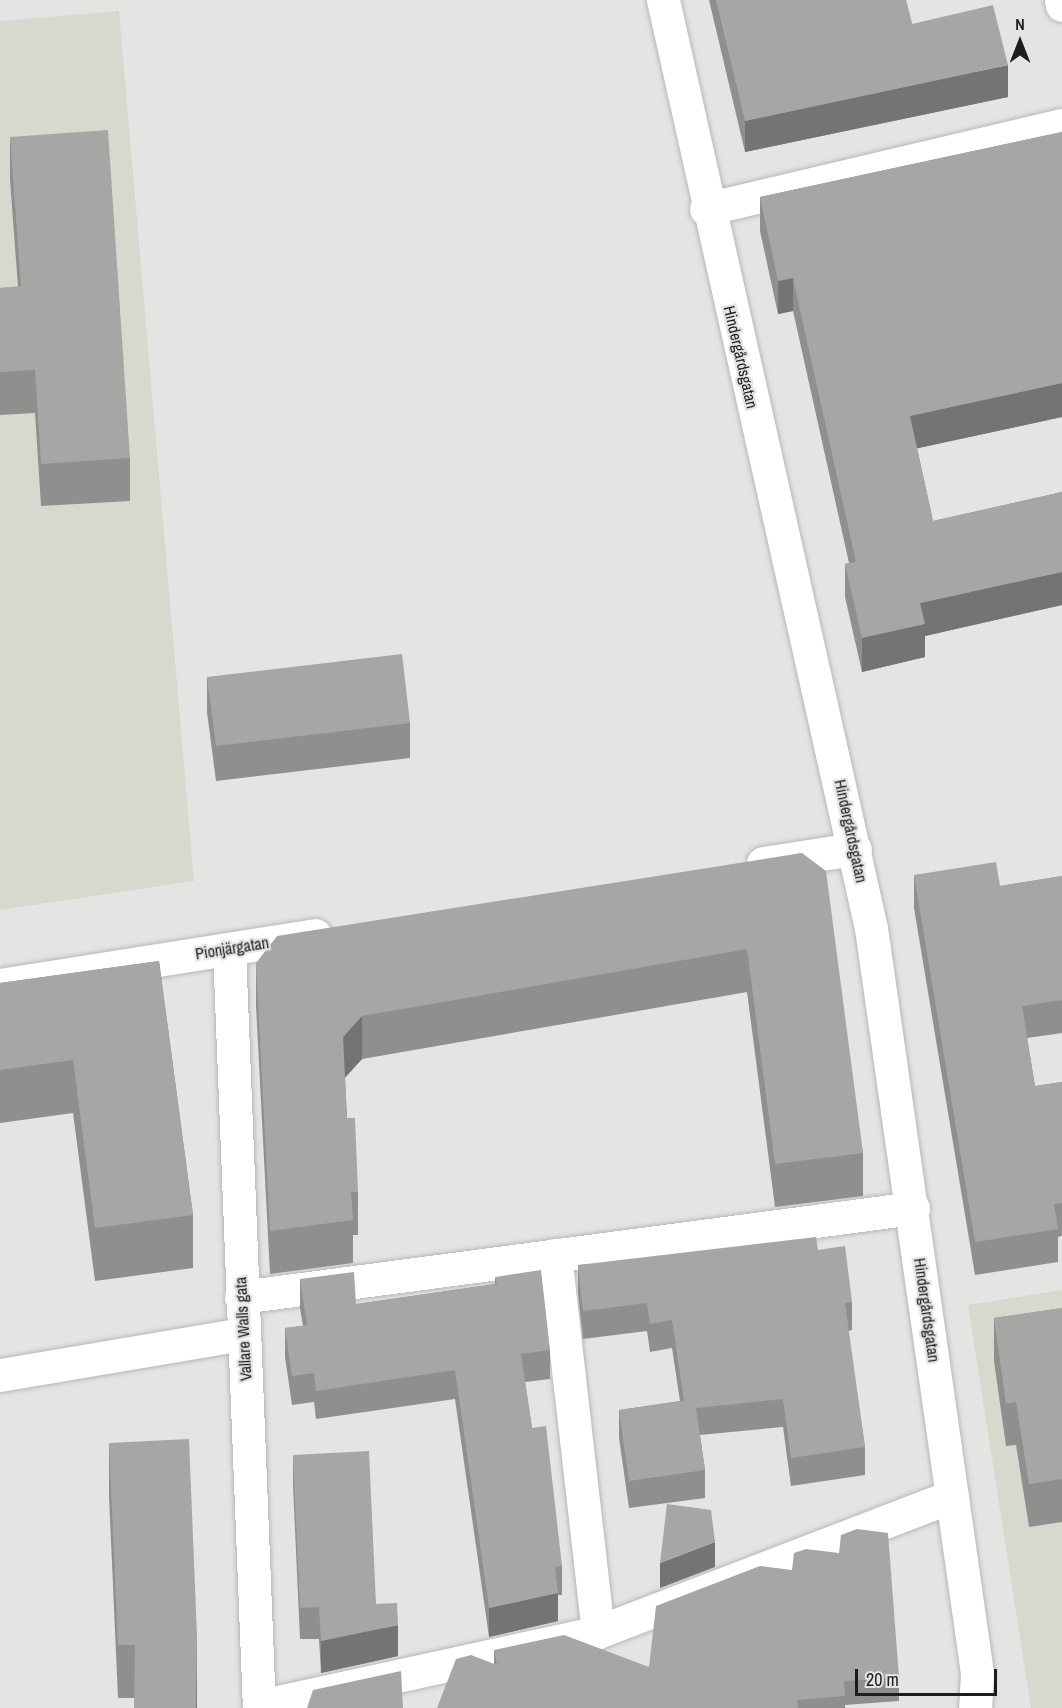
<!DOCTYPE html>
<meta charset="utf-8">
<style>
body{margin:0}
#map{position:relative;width:1062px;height:1708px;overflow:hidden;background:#e4e5e2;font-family:"Archivo Narrow",sans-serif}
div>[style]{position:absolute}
.built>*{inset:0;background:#d7d9cf}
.roads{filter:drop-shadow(0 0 2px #b7b8b5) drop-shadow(0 0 2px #b7b8b5)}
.minor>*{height:33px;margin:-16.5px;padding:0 16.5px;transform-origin:16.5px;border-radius:16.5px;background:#fff}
.wall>*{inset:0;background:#8f908d}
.shaded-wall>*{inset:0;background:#747573}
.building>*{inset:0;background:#a6a7a4}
span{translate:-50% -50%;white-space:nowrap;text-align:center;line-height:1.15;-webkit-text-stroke:4.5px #e4e5e2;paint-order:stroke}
.street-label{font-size:16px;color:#1d1d1c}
.north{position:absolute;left:990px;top:12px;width:60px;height:60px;-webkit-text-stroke:4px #e4e5e2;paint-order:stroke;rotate:0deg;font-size:16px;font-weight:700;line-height:24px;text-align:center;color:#1d1d1c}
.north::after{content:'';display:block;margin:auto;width:21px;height:27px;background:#1d1d1c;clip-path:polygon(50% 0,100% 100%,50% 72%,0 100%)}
.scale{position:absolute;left:855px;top:1669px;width:142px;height:27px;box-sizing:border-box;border:3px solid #1d1d1c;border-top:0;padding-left:8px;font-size:18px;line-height:21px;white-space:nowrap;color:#1d1d1c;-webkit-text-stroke:4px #e4e5e2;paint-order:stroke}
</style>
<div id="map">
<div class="built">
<div style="clip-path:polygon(119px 11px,194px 881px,0 910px,0 21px)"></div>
<div style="clip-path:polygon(1062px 1290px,1062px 1708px,1031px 1708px,968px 1305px)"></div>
</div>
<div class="roads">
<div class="minor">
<div style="left:663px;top:0;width:951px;rotate:77.37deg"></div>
<div style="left:871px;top:928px;width:753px;rotate:81.9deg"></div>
<div style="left:977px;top:1673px;width:35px;rotate:93deg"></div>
<div style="left:1061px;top:0;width:5px;rotate:79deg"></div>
<div style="left:706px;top:209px;width:366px;rotate:-13.3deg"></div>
<div style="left:763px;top:863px;width:93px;rotate:-8.7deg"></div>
<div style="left:229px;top:949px;width:760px;rotate:87.74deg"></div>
<div style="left:0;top:985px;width:319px;rotate:-9deg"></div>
<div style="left:555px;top:1255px;width:379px;rotate:83.5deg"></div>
<div style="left:241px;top:1297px;width:678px;rotate:-7.54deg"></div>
<div style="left:0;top:1375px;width:246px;rotate:-9.6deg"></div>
<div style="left:259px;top:1706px;width:347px;rotate:-12.3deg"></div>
<div style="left:598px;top:1632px;width:379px;rotate:-21deg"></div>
</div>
</div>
<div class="wall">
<div style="clip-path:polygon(709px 0,906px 0,912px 24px,1008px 97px,745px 152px)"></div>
<div style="clip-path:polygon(1062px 132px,1062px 417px,917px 448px,933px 521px,1062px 492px,1062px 605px,925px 636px,925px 657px,862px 672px,845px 597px,845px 564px,849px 563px,793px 311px,778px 314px,760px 231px,760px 197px)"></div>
<div style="clip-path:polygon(10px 137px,130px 458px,130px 501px,41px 506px,35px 413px,0 415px,0 288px,18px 287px,10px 180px)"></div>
<div style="clip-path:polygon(207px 677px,410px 723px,410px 758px,216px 781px,207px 712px)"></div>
<div style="clip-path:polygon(802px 853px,863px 1153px,863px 1196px,775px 1207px,747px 992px,362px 1059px,345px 1077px,347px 1118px,358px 1192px,358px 1235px,353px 1235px,353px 1263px,270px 1274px,256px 1006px,256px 963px)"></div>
<div style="clip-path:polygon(914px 875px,1000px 886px,1062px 876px,1062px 1033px,1027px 1038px,1035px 1086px,1062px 1082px,1062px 1236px,1058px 1237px,1058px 1262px,975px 1275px,914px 908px)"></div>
<div style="clip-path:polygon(159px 961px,193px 1215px,193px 1268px,95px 1281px,73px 1113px,0 1123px,0 983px)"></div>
<div style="clip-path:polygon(818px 1250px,852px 1302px,852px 1330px,848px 1331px,865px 1447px,865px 1475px,791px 1486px,783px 1427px,700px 1435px,705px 1470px,705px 1498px,629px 1508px,619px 1438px,619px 1410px,680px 1401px,672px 1348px,650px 1352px,647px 1331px,583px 1339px,578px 1293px,578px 1265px)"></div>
<div style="clip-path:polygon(495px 1277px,550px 1350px,550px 1379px,525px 1382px,532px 1428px,562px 1566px,562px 1595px,558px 1595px,558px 1621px,489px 1637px,455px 1399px,316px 1419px,314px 1402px,292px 1405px,285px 1357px,285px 1328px,303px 1326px,300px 1308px,300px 1279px,356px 1304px,495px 1284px)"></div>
<div style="clip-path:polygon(1062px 1308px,1062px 1522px,1029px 1527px,1016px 1445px,1006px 1446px,994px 1361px,994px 1318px)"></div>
<div style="clip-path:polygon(109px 1443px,197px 1636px,197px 1708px,134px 1708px,134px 1698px,118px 1698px,109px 1496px)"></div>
<div style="clip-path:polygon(293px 1455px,376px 1604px,398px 1656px,321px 1673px,319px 1639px,300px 1639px,293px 1486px)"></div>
<div style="clip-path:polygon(494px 1650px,649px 1667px,899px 1677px,899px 1701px,845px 1705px,845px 1708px,437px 1708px,494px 1664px)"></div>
</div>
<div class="shaded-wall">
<div style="clip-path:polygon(1008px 65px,1008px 97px,745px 152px,745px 121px)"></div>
<div style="clip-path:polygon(793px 278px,793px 311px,778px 314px,778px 281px)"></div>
<div style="clip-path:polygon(1062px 383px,1062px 417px,910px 450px,910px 416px)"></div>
<div style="clip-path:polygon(1062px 572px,1062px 605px,925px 636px,925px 657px,862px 672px,862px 638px,920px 603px)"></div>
<div style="clip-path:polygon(362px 1016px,362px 1059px,343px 1080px,343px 1037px)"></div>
<div style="clip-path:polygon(715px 1542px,715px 1567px,660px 1588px,660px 1563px)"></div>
<div style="clip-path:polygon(558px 1593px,558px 1621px,489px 1637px,489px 1608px)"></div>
<div style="clip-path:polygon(398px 1625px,398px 1656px,321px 1673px,321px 1641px)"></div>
<div style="clip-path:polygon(197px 1636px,197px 1708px,196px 1708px)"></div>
</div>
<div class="building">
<div style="clip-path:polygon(716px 0,906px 0,912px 24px,993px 5px,1008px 65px,745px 121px)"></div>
<div style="clip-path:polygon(108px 130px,130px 458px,41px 464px,35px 370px,0 372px,0 288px,21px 286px,10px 137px)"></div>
<div style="clip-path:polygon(1062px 132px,1062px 383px,910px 416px,933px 521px,1062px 492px,1062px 572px,920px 603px,925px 624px,862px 638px,845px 564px,856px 562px,793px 278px,778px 281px,760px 197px)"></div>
<div style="clip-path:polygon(402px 654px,410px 723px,216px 746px,207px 677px)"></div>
<div style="clip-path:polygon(802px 853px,826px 871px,863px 1153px,775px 1164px,747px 949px,362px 1016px,343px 1037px,347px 1118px,355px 1118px,358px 1192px,351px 1192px,353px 1220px,270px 1231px,256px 963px,277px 936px)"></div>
<div style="clip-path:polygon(996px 862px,1000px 886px,1062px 876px,1062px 1000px,1022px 1006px,1035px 1086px,1062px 1082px,1062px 1203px,1054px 1204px,1058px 1229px,975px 1242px,914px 875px)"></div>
<div style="clip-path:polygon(159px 961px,193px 1215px,95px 1228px,73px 1060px,0 1070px,0 983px)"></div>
<div style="clip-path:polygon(816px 1237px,818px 1250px,845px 1246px,852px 1302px,845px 1303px,865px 1447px,791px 1458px,783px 1399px,696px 1408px,705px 1470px,629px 1481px,619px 1410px,684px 1401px,672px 1320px,650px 1324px,647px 1303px,583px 1311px,578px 1265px)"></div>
<div style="clip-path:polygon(541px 1270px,550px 1350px,521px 1354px,532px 1428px,546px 1426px,562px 1566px,555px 1567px,558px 1593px,489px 1608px,455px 1370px,316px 1391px,314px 1373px,292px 1376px,285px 1328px,307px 1325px,300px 1279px,354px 1272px,356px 1304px,497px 1284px,495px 1277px)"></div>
<div style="clip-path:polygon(1062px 1308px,1062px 1479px,1029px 1484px,1016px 1402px,1006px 1404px,994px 1318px)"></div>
<div style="clip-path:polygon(189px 1439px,197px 1636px,196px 1708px,134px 1708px,135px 1645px,118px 1645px,109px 1443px)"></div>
<div style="clip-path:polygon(369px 1451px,376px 1604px,397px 1603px,398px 1625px,321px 1641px,319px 1607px,300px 1608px,293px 1455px)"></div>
<div style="clip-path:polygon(667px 1504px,711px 1510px,715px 1542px,660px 1563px)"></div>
<div style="clip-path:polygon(857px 1529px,888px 1533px,899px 1677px,844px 1681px,845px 1696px,797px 1700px,798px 1708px,437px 1708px,456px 1659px,471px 1655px,497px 1665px,494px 1650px,564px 1635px,649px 1667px,656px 1606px,760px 1566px,792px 1570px,794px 1553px,806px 1549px,839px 1553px,841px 1535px)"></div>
<div style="clip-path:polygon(401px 1671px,403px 1708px,307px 1708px,313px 1690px)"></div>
</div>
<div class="street-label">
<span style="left:741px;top:357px;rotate:77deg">Hindergårdsgatan</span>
<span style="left:851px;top:831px;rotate:78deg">Hindergårdsgatan</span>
<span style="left:232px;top:948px;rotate:-9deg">Pionjärgatan</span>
<span style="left:927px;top:1310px;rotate:82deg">Hindergårdsgatan</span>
<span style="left:243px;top:1329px;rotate:-93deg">Vallare Walls gata</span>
</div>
<div class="north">N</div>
<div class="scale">20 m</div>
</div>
